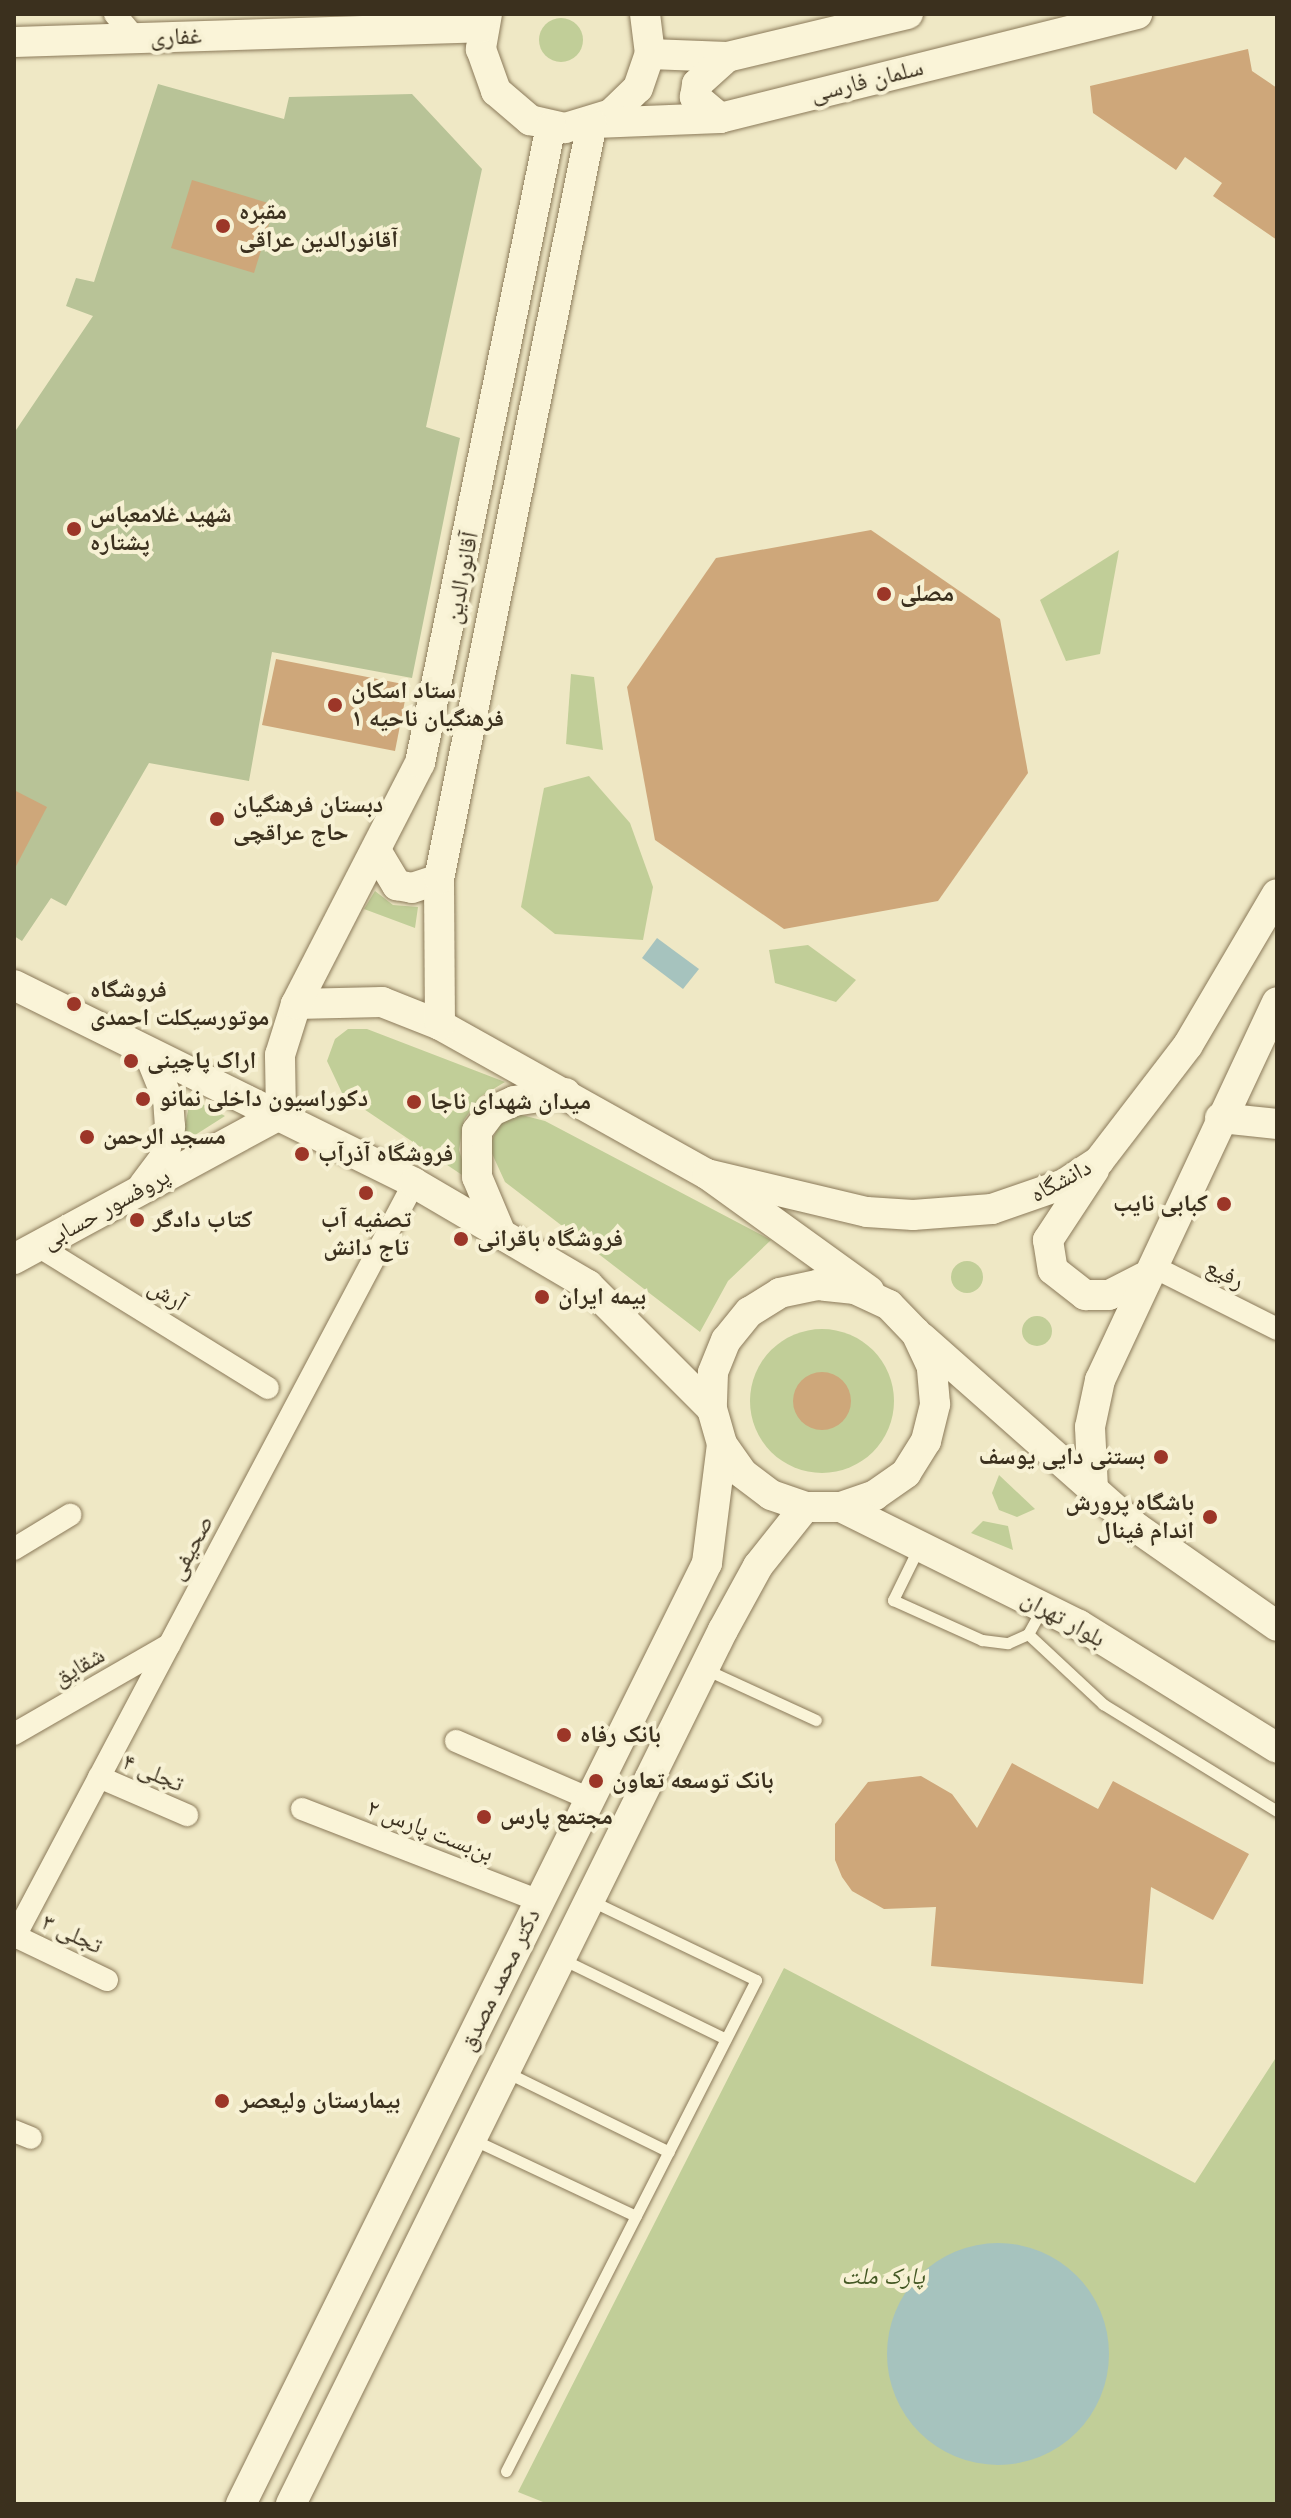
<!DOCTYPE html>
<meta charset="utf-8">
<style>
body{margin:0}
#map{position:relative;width:1291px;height:2518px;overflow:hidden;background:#efe8c5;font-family:"Times New Roman","Noto Naskh Arabic",serif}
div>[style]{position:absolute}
.green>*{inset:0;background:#c1ce98}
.round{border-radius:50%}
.cemetery>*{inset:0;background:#b8c397}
.water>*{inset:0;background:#a6c3be}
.building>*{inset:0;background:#cea77a}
.roads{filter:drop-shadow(0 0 2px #8b7a5a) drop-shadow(0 0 2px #8b7a5a)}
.lane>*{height:11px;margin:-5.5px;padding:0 5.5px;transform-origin:5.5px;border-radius:5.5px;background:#faf4d8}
.street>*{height:22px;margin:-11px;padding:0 11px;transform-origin:11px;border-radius:11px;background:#faf4d8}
.secondary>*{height:30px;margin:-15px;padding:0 15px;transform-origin:15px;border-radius:15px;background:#faf4d8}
.dots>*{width:22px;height:22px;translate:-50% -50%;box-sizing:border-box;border:4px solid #f7f1d4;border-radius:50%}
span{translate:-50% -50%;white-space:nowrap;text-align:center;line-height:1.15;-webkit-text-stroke:8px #f7f1d4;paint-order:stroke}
.street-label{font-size:24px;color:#3b301e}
.poi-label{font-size:24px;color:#3b301e;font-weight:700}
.left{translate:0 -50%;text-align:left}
.right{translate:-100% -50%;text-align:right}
.park-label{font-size:24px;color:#445824;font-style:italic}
.frame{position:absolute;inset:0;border:16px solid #3b301e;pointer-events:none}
</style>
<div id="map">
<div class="green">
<div class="round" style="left:539px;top:18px;width:44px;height:44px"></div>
<div style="clip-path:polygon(1119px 550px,1100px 654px,1066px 661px,1040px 600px)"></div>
<div style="clip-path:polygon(571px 674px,594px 677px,603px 750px,566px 744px)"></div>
<div style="clip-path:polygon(589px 776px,630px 823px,653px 887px,643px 940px,555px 934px,521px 907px,544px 788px)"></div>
<div style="clip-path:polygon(375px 891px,393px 905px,418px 907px,415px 928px,364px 909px)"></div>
<div style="clip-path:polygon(808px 945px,856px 980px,836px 1002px,775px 983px,769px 950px)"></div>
<div style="clip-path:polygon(348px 1029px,367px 1029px,505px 1082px,480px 1097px,464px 1120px,459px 1150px,468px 1179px,343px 1095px,327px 1061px,335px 1039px)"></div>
<div style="clip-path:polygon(184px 1094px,225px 1116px,181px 1144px,188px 1111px)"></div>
<div style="clip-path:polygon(514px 1113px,545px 1121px,771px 1240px,728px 1281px,700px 1332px,505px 1182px,489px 1147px,501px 1120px)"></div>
<div class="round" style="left:951px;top:1261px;width:32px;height:32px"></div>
<div class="round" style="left:1022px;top:1316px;width:30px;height:30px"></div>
<div class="round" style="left:750px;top:1329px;width:144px;height:144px"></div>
<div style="clip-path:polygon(999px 1475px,1035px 1509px,1017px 1517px,999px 1510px,992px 1493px)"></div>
<div style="clip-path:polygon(983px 1521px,1008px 1526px,1013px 1550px,971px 1533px)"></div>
<div style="clip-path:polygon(784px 1968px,1195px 2183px,1277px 2056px,1277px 2504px,548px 2504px,518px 2492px)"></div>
</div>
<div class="cemetery">
<div style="clip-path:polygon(158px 84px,284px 119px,289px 97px,412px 94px,482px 169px,426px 427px,460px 438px,412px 678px,272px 652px,249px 781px,149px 763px,66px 906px,51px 898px,22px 941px,14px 936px,14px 433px,93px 316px,66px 306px,76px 278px,94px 282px)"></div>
</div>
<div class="water">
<div style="clip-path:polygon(657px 938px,699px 969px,683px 989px,642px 958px)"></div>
<div class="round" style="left:794px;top:1373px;width:56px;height:56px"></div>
<div class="round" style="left:887px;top:2243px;width:222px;height:222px"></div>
</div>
<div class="building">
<div style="clip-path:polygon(1248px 49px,1252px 71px,1277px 88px,1277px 240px,1213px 196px,1222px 183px,1185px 157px,1176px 170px,1093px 113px,1090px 86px)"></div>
<div style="clip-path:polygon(192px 180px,275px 205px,254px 273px,171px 248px)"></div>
<div style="clip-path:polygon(871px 530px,1000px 619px,1028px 773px,938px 901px,784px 929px,655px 840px,627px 687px,716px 558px)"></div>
<div style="clip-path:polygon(276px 659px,408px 685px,395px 751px,262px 725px)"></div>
<div style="clip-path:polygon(14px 790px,47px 807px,14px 870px)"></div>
<div class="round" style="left:793px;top:1372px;width:58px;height:58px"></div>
<div style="clip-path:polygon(1012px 1763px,1098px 1809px,1113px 1781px,1249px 1854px,1213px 1920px,1151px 1887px,1143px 1984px,931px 1966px,936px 1907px,884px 1909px,852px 1891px,842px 1877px,835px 1860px,835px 1824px,868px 1782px,921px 1776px,952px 1794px,977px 1828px)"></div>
</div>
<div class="roads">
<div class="lane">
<div style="left:918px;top:1549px;width:57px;rotate:116.1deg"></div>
<div style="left:893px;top:1600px;width:98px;rotate:24.2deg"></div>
<div style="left:982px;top:1640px;width:26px;rotate:7deg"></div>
<div style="left:1008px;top:1643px;width:22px;rotate:-24deg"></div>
<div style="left:1028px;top:1634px;width:31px;rotate:-61deg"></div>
<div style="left:1028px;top:1634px;width:103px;rotate:43deg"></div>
<div style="left:1103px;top:1704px;width:204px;rotate:31.6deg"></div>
<div style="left:705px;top:1669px;width:122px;rotate:24.7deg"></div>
<div style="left:562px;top:1959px;width:182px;rotate:26deg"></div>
<div style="left:508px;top:2073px;width:179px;rotate:26.1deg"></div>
<div style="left:472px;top:2139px;width:181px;rotate:25.2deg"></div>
<div style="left:506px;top:2471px;width:551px;rotate:-63.02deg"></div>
<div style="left:756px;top:1980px;width:184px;rotate:-154.3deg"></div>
</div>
<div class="street">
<div style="left:115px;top:14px;width:31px;rotate:50deg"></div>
<div style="left:38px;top:1246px;width:270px;rotate:31.7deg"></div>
<div style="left:1150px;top:1265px;width:142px;rotate:26.7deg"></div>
<div style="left:14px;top:1549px;width:66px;rotate:-31.3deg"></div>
<div style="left:14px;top:1734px;width:179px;rotate:-29.9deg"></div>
<div style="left:456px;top:1741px;width:146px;rotate:23.4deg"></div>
<div style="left:99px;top:1777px;width:96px;rotate:23.4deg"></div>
<div style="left:302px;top:1809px;width:254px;rotate:21.2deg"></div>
<div style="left:15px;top:1936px;width:102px;rotate:25.6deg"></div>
<div style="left:14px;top:1938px;width:854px;rotate:-62.09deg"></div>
<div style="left:14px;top:2131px;width:18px;rotate:22deg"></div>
</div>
<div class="secondary">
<div style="left:487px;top:14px;width:36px;rotate:100deg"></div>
<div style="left:481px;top:49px;width:45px;rotate:70.3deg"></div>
<div style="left:496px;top:91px;width:45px;rotate:40.5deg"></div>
<div style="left:530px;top:120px;width:36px;rotate:13deg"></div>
<div style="left:565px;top:128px;width:48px;rotate:-16.9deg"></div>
<div style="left:611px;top:114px;width:37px;rotate:-44deg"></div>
<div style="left:638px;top:88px;width:36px;rotate:-71deg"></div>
<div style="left:650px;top:54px;width:40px;rotate:-97.1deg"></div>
<div style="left:14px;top:42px;width:468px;rotate:-1.8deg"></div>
<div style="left:650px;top:54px;width:77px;rotate:2.2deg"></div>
<div style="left:727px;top:57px;width:186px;rotate:-13.4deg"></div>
<div style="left:720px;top:118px;width:33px;rotate:-140deg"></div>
<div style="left:695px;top:97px;width:13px;rotate:-81deg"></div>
<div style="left:697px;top:84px;width:40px;rotate:-42deg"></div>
<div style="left:595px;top:123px;width:125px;rotate:-2.3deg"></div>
<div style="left:720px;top:118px;width:430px;rotate:-14deg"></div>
<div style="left:377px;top:852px;width:39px;rotate:59deg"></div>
<div style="left:397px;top:885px;width:15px;rotate:11deg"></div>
<div style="left:412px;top:888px;width:28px;rotate:-18deg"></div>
<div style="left:14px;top:985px;width:446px;rotate:26.3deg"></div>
<div style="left:414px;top:1183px;width:202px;rotate:30.4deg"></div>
<div style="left:588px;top:1285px;width:175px;rotate:45deg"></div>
<div style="left:712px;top:1409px;width:36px;rotate:74deg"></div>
<div style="left:722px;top:1444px;width:35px;rotate:55deg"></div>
<div style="left:742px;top:1473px;width:36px;rotate:37deg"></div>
<div style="left:771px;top:1495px;width:36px;rotate:19deg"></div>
<div style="left:805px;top:1507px;width:36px"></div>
<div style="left:841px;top:1507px;width:36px;rotate:-19deg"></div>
<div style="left:875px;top:1495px;width:38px;rotate:-35deg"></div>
<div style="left:906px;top:1473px;width:38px;rotate:-58deg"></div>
<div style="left:926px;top:1441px;width:38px;rotate:-76deg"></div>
<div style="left:935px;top:1404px;width:37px;rotate:-95deg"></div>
<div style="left:932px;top:1367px;width:38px;rotate:-115deg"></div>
<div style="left:916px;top:1333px;width:39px;rotate:-134deg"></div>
<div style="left:889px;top:1305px;width:38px;rotate:-155deg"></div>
<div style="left:855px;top:1289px;width:38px;rotate:-174deg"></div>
<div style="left:817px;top:1285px;width:38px;rotate:168deg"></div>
<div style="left:780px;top:1293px;width:36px;rotate:148deg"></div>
<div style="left:749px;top:1312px;width:36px;rotate:129deg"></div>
<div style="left:726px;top:1340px;width:35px;rotate:112deg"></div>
<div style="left:713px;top:1373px;width:36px;rotate:92deg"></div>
<div style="left:296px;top:1004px;width:86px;rotate:-1.3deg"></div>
<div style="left:382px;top:1002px;width:62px;rotate:21.6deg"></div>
<div style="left:440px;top:1025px;width:306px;rotate:29.2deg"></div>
<div style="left:707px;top:1174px;width:200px;rotate:35.8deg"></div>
<div style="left:440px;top:1025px;width:146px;rotate:-90.4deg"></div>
<div style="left:439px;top:879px;width:771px;rotate:-78.56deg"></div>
<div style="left:281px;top:1114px;width:59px;rotate:-91deg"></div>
<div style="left:280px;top:1055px;width:53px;rotate:-72.6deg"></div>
<div style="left:296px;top:1004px;width:271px;rotate:-62.8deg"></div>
<div style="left:420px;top:763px;width:650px;rotate:-78.38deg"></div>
<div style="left:1220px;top:1118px;width:57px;rotate:6deg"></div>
<div style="left:1094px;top:1170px;width:84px;rotate:123.3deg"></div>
<div style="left:1048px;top:1240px;width:30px;rotate:81deg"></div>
<div style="left:1053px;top:1270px;width:41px;rotate:38deg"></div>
<div style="left:1085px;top:1295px;width:24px"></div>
<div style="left:1109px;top:1295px;width:39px;rotate:-27deg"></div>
<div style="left:707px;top:1174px;width:164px;rotate:13.4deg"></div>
<div style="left:867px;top:1212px;width:46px;rotate:3.7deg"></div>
<div style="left:913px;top:1215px;width:79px;rotate:-4.3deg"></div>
<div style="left:992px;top:1209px;width:76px;rotate:-19.1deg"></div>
<div style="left:1064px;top:1184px;width:42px;rotate:-33.3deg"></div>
<div style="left:1099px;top:1161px;width:146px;rotate:-52.5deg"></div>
<div style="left:1188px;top:1045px;width:175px;rotate:-59.5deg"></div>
<div style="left:144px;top:1185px;width:34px;rotate:-53deg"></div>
<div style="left:164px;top:1158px;width:32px;rotate:-79deg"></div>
<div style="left:170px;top:1127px;width:27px;rotate:-94deg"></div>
<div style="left:168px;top:1100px;width:45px;rotate:-112deg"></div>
<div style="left:499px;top:1229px;width:56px;rotate:-112.9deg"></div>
<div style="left:477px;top:1177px;width:46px;rotate:-90deg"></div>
<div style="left:477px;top:1131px;width:25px;rotate:-53deg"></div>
<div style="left:492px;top:1111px;width:24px;rotate:-24deg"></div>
<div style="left:514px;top:1101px;width:52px;rotate:-8.9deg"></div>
<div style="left:14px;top:1259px;width:304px;rotate:-28.5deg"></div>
<div style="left:922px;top:1338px;width:287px;rotate:41.5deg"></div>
<div style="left:1137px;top:1528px;width:171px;rotate:35deg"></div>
<div style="left:1093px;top:1489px;width:62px;rotate:-92.8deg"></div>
<div style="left:1090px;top:1427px;width:48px;rotate:-78deg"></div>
<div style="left:1100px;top:1380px;width:417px;rotate:-64.9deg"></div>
<div style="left:841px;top:1507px;width:266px;rotate:26.4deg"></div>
<div style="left:1079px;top:1625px;width:233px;rotate:31.8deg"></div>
<div style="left:241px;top:2504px;width:1050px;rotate:-63.65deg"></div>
<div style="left:707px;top:1563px;width:120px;rotate:-82.8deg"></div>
<div style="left:291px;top:2504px;width:975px;rotate:-63.7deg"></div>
<div style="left:723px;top:1630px;width:73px;rotate:-61.3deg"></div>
<div style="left:758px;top:1566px;width:75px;rotate:-51.5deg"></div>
</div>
</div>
<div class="dots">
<div style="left:223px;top:226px;background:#9c3628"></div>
<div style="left:74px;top:529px;background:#9c3628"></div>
<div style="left:884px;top:594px;background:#9c3628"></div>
<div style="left:335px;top:705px;background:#9c3628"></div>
<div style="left:217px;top:819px;background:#9c3628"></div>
<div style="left:74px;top:1004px;background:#9c3628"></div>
<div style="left:131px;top:1061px;background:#9c3628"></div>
<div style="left:143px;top:1099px;background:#9c3628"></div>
<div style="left:414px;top:1102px;background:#9c3628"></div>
<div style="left:87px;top:1137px;background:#9c3628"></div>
<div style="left:302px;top:1154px;background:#9c3628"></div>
<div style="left:366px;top:1193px;background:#9c3628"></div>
<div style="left:1224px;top:1204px;background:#9c3628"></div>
<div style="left:137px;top:1220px;background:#9c3628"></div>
<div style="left:461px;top:1239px;background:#9c3628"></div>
<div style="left:542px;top:1297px;background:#9c3628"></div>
<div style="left:1161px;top:1457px;background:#9c3628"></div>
<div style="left:1210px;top:1517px;background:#9c3628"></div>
<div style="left:564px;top:1735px;background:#9c3628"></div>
<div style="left:596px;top:1781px;background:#9c3628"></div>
<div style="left:484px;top:1817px;background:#9c3628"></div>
<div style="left:222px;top:2101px;background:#9c3628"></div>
</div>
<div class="street-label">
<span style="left:176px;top:37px;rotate:-2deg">غفاری</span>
<span style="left:867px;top:81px;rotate:-14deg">سلمان فارسی</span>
<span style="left:462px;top:578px;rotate:-79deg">آقانورالدین</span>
<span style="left:1061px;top:1181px;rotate:-28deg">دانشگاه</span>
<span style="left:106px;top:1209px;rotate:-29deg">پروفسور حسابی</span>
<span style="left:1225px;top:1274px;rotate:27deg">رفیع</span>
<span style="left:167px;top:1295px;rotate:32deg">آرش</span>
<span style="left:191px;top:1548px;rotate:-62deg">صحیفی</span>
<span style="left:1063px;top:1619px;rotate:29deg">بلوار تهران</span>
<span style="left:79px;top:1667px;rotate:-30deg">شقایق</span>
<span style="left:153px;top:1773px;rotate:23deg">تجلی ۴</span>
<span style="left:430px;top:1831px;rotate:21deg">بن‌بست پارس ۲</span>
<span style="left:72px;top:1934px;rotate:25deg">تجلی ۳</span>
<span style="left:500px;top:1980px;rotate:-64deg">دکتر محمد مصدق</span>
</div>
<div class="poi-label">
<span class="left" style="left:239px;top:226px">مقبره<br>آقانورالدین عراقی</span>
<span class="left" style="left:90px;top:529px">شهید غلامعباس<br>پشتاره</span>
<span class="left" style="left:900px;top:594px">مصلی</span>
<span class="left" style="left:351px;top:705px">ستاد اسکان<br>فرهنگیان ناحیه ۱</span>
<span class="left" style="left:233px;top:819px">دبستان فرهنگیان<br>حاج عراقچی</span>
<span class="left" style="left:90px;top:1004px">فروشگاه<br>موتورسیکلت احمدی</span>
<span class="left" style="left:147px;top:1061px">اراک پاچینی</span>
<span class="left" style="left:159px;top:1099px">دکوراسیون داخلی نمانو</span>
<span class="left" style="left:430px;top:1102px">میدان شهدای ناجا</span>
<span class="left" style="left:103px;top:1137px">مسجد الرحمن</span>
<span class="left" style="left:318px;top:1154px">فروشگاه آذرآب</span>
<span class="right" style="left:1208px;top:1204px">کبابی نایب</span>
<span class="left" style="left:153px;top:1220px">کتاب دادگر</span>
<span style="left:366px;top:1234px">تصفیه آب<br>تاج دانش</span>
<span class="left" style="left:477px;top:1239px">فروشگاه باقرانی</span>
<span class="left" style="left:558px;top:1297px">بیمه ایران</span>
<span class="right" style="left:1145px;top:1457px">بستنی دایی یوسف</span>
<span class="right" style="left:1194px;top:1517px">باشگاه پرورش<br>اندام فینال</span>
<span class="left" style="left:580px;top:1735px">بانک رفاه</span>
<span class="left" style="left:612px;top:1781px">بانک توسعه تعاون</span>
<span class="left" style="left:500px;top:1817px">مجتمع پارس</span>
<span class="left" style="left:240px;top:2101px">بیمارستان ولیعصر</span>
</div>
<div class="park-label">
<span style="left:883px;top:2277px">پارک ملت</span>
</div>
<div class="frame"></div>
</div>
